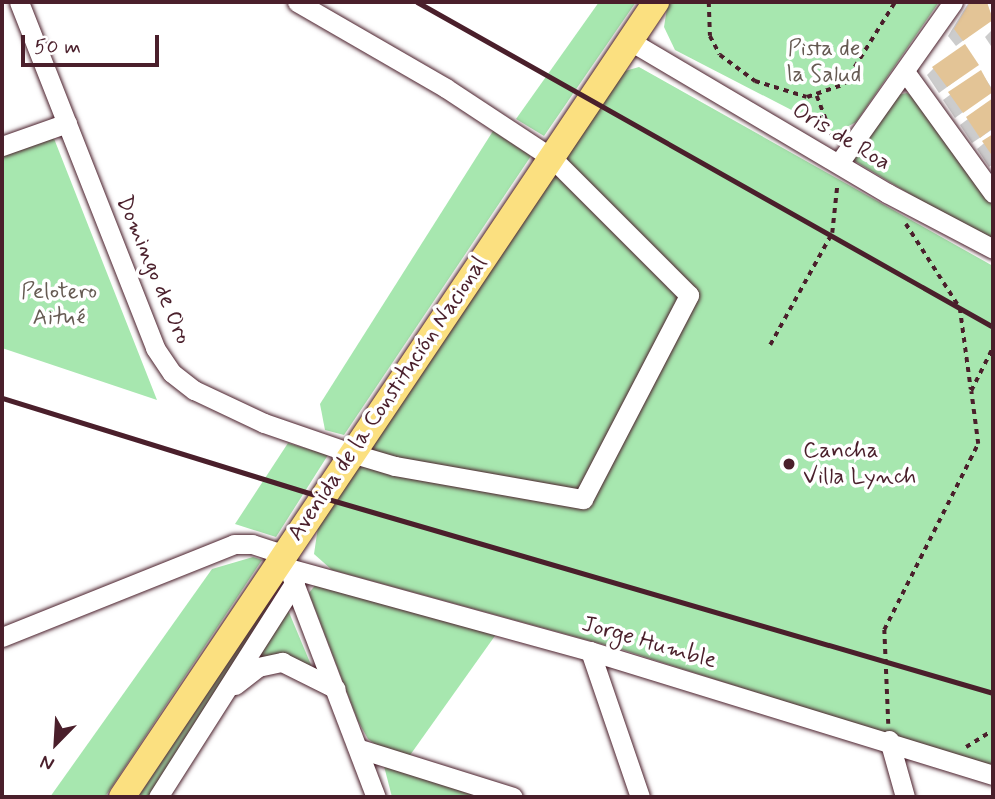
<!DOCTYPE html>
<meta charset="utf-8">
<style>
body{margin:0}
#map{position:relative;width:995px;height:799px;overflow:hidden;background:#fff;font-family:Mynerve,sans-serif}
div>[style]{position:absolute}
.green>*{inset:0;background:#a7e7af}
.shadow>*{inset:0;background:#0003}
.building>*{inset:0;background:#e3c496}
.path>*{height:3.5px;margin-top:-1.75px;transform-origin:0;background:repeating-linear-gradient(90deg,#4a1f2b 0 5px,transparent 0 10px)}
.roads{filter:drop-shadow(0 0 2px #4a1f2b) drop-shadow(0 0 2px #4a1f2b)}
.minor>*{height:19px;margin:-9.5px;padding:0 9.5px;transform-origin:9.5px;border-radius:9.5px;background:#fff}
.major>*{height:26px;margin:-13px;padding:0 13px;transform-origin:13px;border-radius:13px;background:#fbe080}
.rail>*{height:5px;margin:-2.5px;padding:0 2.5px;transform-origin:2.5px;border-radius:2.5px;background:#4a1f2b}
.dots>*{width:19px;height:19px;translate:-50% -50%;box-sizing:border-box;border:4px solid #fff;border-radius:50%}
span{translate:-50% -50%;white-space:nowrap;text-align:center;line-height:1.15;-webkit-text-stroke:7px #fff;paint-order:stroke}
.park-label{font-size:23px;color:#665b53}
.street-label{font-size:23px;color:#4a1f2b}
.poi-label{font-size:23px;color:#4a1f2b}
.left{translate:0 -50%;text-align:left}
.frame{position:absolute;inset:0;border:4px solid #4a1f2b;pointer-events:none}
.north{position:absolute;left:21px;top:708px;width:70px;height:70px;-webkit-text-stroke:5px #fff;paint-order:stroke;rotate:204deg;font-size:19px;font-weight:700;line-height:28px;text-align:center;color:#4a1f2b}
.north::after{content:'';display:block;margin:auto;width:24px;height:32px;background:#4a1f2b;clip-path:polygon(50% 0,100% 100%,50% 72%,0 100%)}
.scale{position:absolute;left:21px;top:35px;width:138px;height:32px;box-sizing:border-box;border:4px solid #4a1f2b;border-top:0;padding-left:9px;font-size:21px;line-height:24px;white-space:nowrap;color:#4a1f2b;-webkit-text-stroke:5px #fff;paint-order:stroke}
</style>
<div id="map">
<div class="green">
<div style="clip-path:polygon(599px 2px,636px 2px,544px 136px,516px 119px)"></div>
<div style="clip-path:polygon(668px 2px,939px 2px,856px 122px,836px 133px,675px 50px,664px 27px)"></div>
<div style="clip-path:polygon(639px 67px,993px 266px,993px 768px,620px 649px,332px 570px,314px 554px,318px 527px,625px 71px)"></div>
<div style="clip-path:polygon(907px 93px,917px 100px,993px 204px,993px 244px,853px 160px,853px 153px,897px 95px)"></div>
<div style="clip-path:polygon(493px 131px,531px 156px,344px 435px,325px 430px,320px 404px)"></div>
<div style="clip-path:polygon(53px 136px,157px 400px,2px 348px,2px 157px)"></div>
<div style="clip-path:polygon(288px 443px,328px 455px,276px 537px,235px 524px)"></div>
<div style="clip-path:polygon(253px 557px,262px 560px,105px 797px,50px 797px,212px 569px)"></div>
<div style="clip-path:polygon(316px 584px,497px 633px,408px 758px,383px 750px,368px 739px,358px 721px,309px 593px)"></div>
<div style="clip-path:polygon(278px 598px,150px 797px,138px 797px,265px 604px)"></div>
<div style="clip-path:polygon(288px 610px,314px 672px,246px 672px,279px 616px)"></div>
<div style="clip-path:polygon(384px 766px,494px 797px,392px 797px)"></div>
</div>
<div class="shadow">
<div style="clip-path:polygon(969px 2px,985px 2px,993px 18px,956px 46px,948px 36px)"></div>
<div style="clip-path:polygon(993px 29px,993px 49px,985px 37px)"></div>
<div style="clip-path:polygon(977px 65px,939px 93px,927px 75px,934px 68px)"></div>
<div style="clip-path:polygon(981px 72px,993px 90px,955px 118px,943px 100px)"></div>
<div style="clip-path:polygon(993px 100px,993px 129px,972px 143px,960px 125px)"></div>
<div style="clip-path:polygon(993px 136px,993px 164px,989px 167px,977px 149px)"></div>
</div>
<div class="building">
<div style="clip-path:polygon(970px 2px,987px 2px,993px 20px,963px 41px,954px 29px)"></div>
<div style="clip-path:polygon(965px 44px,979px 65px,947px 87px,932px 67px)"></div>
<div style="clip-path:polygon(981px 70px,993px 92px,963px 113px,948px 92px)"></div>
<div style="clip-path:polygon(993px 98px,993px 128px,980px 138px,966px 117px)"></div>
<div style="clip-path:polygon(993px 134px,993px 157px,982px 141px)"></div>
</div>
<div class="path">
<div style="left:709px;top:2px;width:34px;rotate:88deg"></div>
<div style="left:710px;top:36px;width:21px;rotate:62deg"></div>
<div style="left:720px;top:55px;width:44px;rotate:36.6deg"></div>
<div style="left:755px;top:81px;width:54px;rotate:17.1deg"></div>
<div style="left:807px;top:97px;width:39px;rotate:-19deg"></div>
<div style="left:844px;top:84px;width:97px;rotate:-58.1deg"></div>
<div style="left:817px;top:96px;width:45px;rotate:69.1deg"></div>
<div style="left:906px;top:224px;width:100px;rotate:57.3deg"></div>
<div style="left:960px;top:308px;width:82px;rotate:82.3deg"></div>
<div style="left:770px;top:345px;width:128px;rotate:-61deg"></div>
<div style="left:832px;top:233px;width:47px;rotate:-83.9deg"></div>
<div style="left:888px;top:724px;width:94px;rotate:-92.4deg"></div>
<div style="left:884px;top:630px;width:208px;rotate:-63.2deg"></div>
<div style="left:978px;top:444px;width:53px;rotate:-97.5deg"></div>
<div style="left:971px;top:391px;width:49px;rotate:-63.4deg"></div>
<div style="left:966px;top:747px;width:32px;rotate:-32deg"></div>
</div>
<div class="roads">
<div class="minor">
<div style="left:19px;top:2px;width:372px;rotate:68.5deg"></div>
<div style="left:155px;top:348px;width:30px;rotate:56deg"></div>
<div style="left:172px;top:373px;width:28px;rotate:38deg"></div>
<div style="left:194px;top:390px;width:77px;rotate:25.2deg"></div>
<div style="left:264px;top:423px;width:92px;rotate:19deg"></div>
<div style="left:351px;top:453px;width:46px;rotate:16.5deg"></div>
<div style="left:395px;top:466px;width:191px;rotate:10deg"></div>
<div style="left:583px;top:499px;width:230px;rotate:-62.5deg"></div>
<div style="left:689px;top:295px;width:194px;rotate:-135deg"></div>
<div style="left:552px;top:158px;width:127px;rotate:-146.6deg"></div>
<div style="left:446px;top:88px;width:172px;rotate:-150deg"></div>
<div style="left:630px;top:41px;width:299px;rotate:30.6deg"></div>
<div style="left:887px;top:193px;width:120px;rotate:27.8deg"></div>
<div style="left:906px;top:73px;width:148px;rotate:54.1deg"></div>
<div style="left:2px;top:146px;width:69px;rotate:-19.5deg"></div>
<div style="left:839px;top:163px;width:197px;rotate:-54.7deg"></div>
<div style="left:288px;top:568px;width:313px;rotate:15.4deg"></div>
<div style="left:590px;top:651px;width:422px;rotate:17.1deg"></div>
<div style="left:2px;top:637px;width:250px;rotate:-21.8deg"></div>
<div style="left:234px;top:544px;width:18px"></div>
<div style="left:252px;top:544px;width:33px;rotate:18deg"></div>
<div style="left:283px;top:554px;width:260px;rotate:69.1deg"></div>
<div style="left:590px;top:651px;width:154px;rotate:71.1deg"></div>
<div style="left:235px;top:685px;width:29px;rotate:-38deg"></div>
<div style="left:258px;top:667px;width:25px;rotate:-12deg"></div>
<div style="left:282px;top:662px;width:60px;rotate:26.6deg"></div>
<div style="left:889px;top:740px;width:59px;rotate:74.3deg"></div>
<div style="left:360px;top:749px;width:160px;rotate:17.4deg"></div>
<div style="left:158px;top:797px;width:255px;rotate:-57.5deg"></div>
</div>
<div class="major">
<div style="left:122px;top:797px;width:958px;rotate:-56.11deg"></div>
</div>
</div>
<div class="rail">
<div style="left:417px;top:2px;width:661px;rotate:29.43deg"></div>
<div style="left:2px;top:398px;width:334px;rotate:17.2deg"></div>
<div style="left:321px;top:497px;width:700px;rotate:16.26deg"></div>
</div>
<div class="dots">
<div style="left:789px;top:464px;background:#4a1f2b"></div>
</div>
<div class="park-label">
<span style="left:824px;top:62px">Pista de<br>la Salud</span>
<span style="left:59px;top:305px">Pelotero<br>Aitué</span>
</div>
<div class="street-label">
<span style="left:841px;top:137px;rotate:31deg">Oris de Roa</span>
<span style="left:153px;top:270px;rotate:67deg">Domingo de Oro</span>
<span style="left:388px;top:399px;rotate:-56deg">Avenida de la Constitución Nacional</span>
<span style="left:649px;top:643px;rotate:16deg">Jorge Humble</span>
</div>
<div class="poi-label">
<span class="left" style="left:803px;top:464px">Cancha<br>Villa Lynch</span>
</div>
<div class="frame"></div>
<div class="north">N</div>
<div class="scale">50 m</div>
</div>
